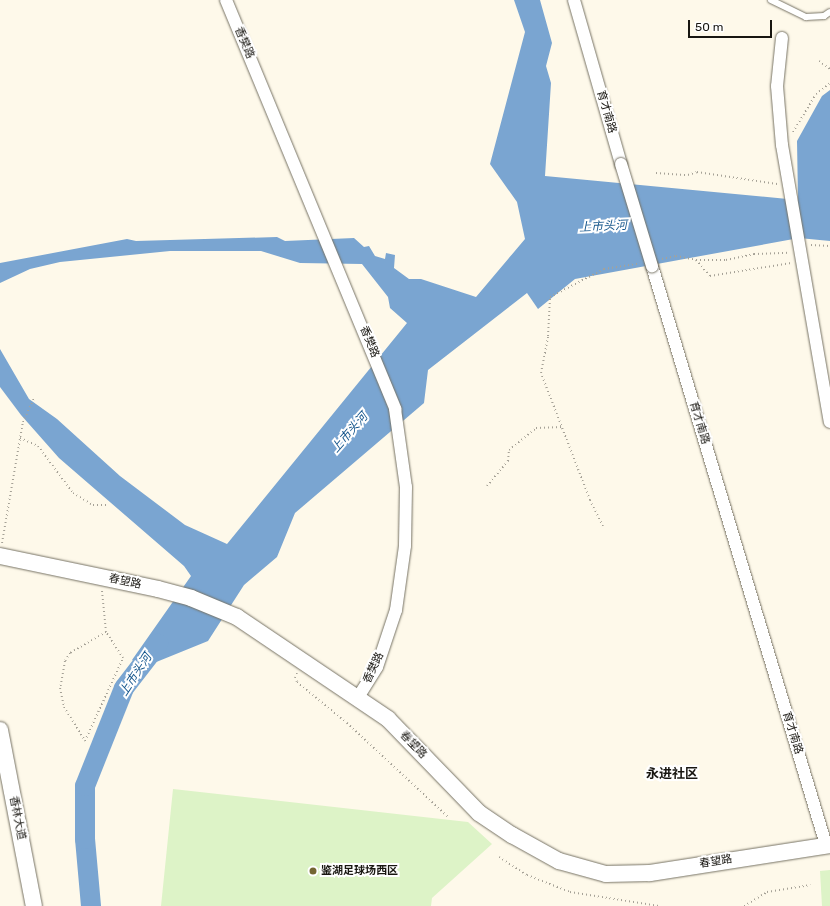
<!DOCTYPE html>
<meta charset="utf-8">
<style>
body{margin:0}
#map{position:relative;width:830px;height:906px;overflow:hidden;background:#fef9ea;font-family:Rubik,"Noto Sans SC",sans-serif}
div>[style]{position:absolute}
.green>*{inset:0;background:#ddf3c7}
.water>*{inset:0;background:#7aa5d1}
.river>*{height:20px;margin:-10px;padding:0 10px;transform-origin:10px;border-radius:10px;background:#7aa5d1}
.path>*{height:2px;margin-top:-1px;transform-origin:0;background:repeating-linear-gradient(90deg,#a6a297 0 1px,transparent 0 4px)}
.roads{filter:drop-shadow(0 0 1px #777365) drop-shadow(0 0 1px #777365)}
.lane>*{height:6px;margin:-3px;padding:0 3px;transform-origin:3px;border-radius:3px;background:#fff}
.street>*{height:12px;margin:-6px;padding:0 6px;transform-origin:6px;border-radius:6px;background:#fff}
.secondary>*{height:16px;margin:-8px;padding:0 8px;transform-origin:8px;border-radius:8px;background:#fff}
.bridges{filter:drop-shadow(0 0 1px #777365) drop-shadow(0 0 1px #777365)}
.street-bridge>*{height:12px;margin:-6px;padding:0 6px;transform-origin:6px;border-radius:6px;background:#fff}
.dots>*{width:11px;height:11px;translate:-50% -50%;box-sizing:border-box;border:2px solid #fff;border-radius:50%}
span{translate:-50% -50%;white-space:nowrap;text-align:center;line-height:1.15;-webkit-text-stroke:4px #fff;paint-order:stroke}
.street-label{font-size:11px;color:#181611}
.poi-label{font-size:11px;color:#181611;font-weight:700}
.left{translate:0 -50%;text-align:left}
.water-label{font-size:12px;color:#14558b;font-style:italic}
.quarter-label{font-size:13px;color:#181611;font-weight:700}
.scale{position:absolute;left:688px;top:20px;width:84px;height:18px;box-sizing:border-box;border:2px solid #181611;border-top:0;padding-left:5px;font-size:12px;line-height:14px;white-space:nowrap;color:#181611;-webkit-text-stroke:3px #fff;paint-order:stroke}
</style>
<div id="map">
<div class="green">
<div style="clip-path:polygon(173px 789px,468px 822px,492px 844px,432px 898px,431px 906px,161px 906px)"></div>
<div style="clip-path:polygon(830px 870px,830px 906px,822px 906px,820px 871px)"></div>
</div>
<div class="water">
<div style="clip-path:polygon(514px 0,540px 0,552px 43px,546px 66px,551px 83px,545px 176px,798px 200px,797px 141px,822px 96px,830px 90px,830px 241px,799px 238px,575px 279px,538px 309px,527px 293px,428px 370px,424px 403px,295px 513px,277px 557px,244px 585px,208px 641px,144px 667px,132px 660px,191px 576px,184px 566px,59px 458px,21px 415px,0 387px,0 349px,29px 399px,57px 419px,120px 476px,185px 525px,227px 544px,407px 323px,390px 308px,388px 297px,362px 264px,300px 263px,261px 251px,170px 251px,60px 262px,30px 269px,0 283px,0 263px,127px 239px,136px 241px,277px 237px,285px 241px,354px 238px,364px 247px,369px 246px,375px 256px,385px 259px,386px 253px,395px 255px,394px 268px,409px 279px,421px 279px,476px 297px,525px 239px,517px 202px,490px 164px,525px 32px)"></div>
</div>
<div class="river">
<div style="left:91px;top:906px;width:67px;rotate:-95.1deg"></div>
<div style="left:85px;top:839px;width:53px;rotate:-90deg"></div>
<div style="left:85px;top:786px;width:105px;rotate:-68.3deg"></div>
<div style="left:124px;top:688px;width:56px;rotate:-52.3deg"></div>
</div>
<div class="path">
<div style="left:819px;top:61px;width:14px;rotate:36deg"></div>
<div style="left:793px;top:132px;width:44px;rotate:-58.8deg"></div>
<div style="left:816px;top:94px;width:18px;rotate:-38deg"></div>
<div style="left:656px;top:173px;width:32px;rotate:4deg"></div>
<div style="left:688px;top:175px;width:9px;rotate:-18deg"></div>
<div style="left:697px;top:172px;width:81px;rotate:8.5deg"></div>
<div style="left:811px;top:245px;width:19px;rotate:3deg"></div>
<div style="left:662px;top:259px;width:14px;rotate:-12deg"></div>
<div style="left:676px;top:256px;width:20px;rotate:11deg"></div>
<div style="left:696px;top:260px;width:21px;rotate:49deg"></div>
<div style="left:710px;top:276px;width:82px;rotate:-9.1deg"></div>
<div style="left:696px;top:260px;width:30px"></div>
<div style="left:726px;top:260px;width:29px;rotate:-12deg"></div>
<div style="left:754px;top:254px;width:35px;rotate:-2deg"></div>
<div style="left:20px;top:438px;width:20px;rotate:24deg"></div>
<div style="left:38px;top:446px;width:59px;rotate:53.3deg"></div>
<div style="left:73px;top:493px;width:23px;rotate:31deg"></div>
<div style="left:93px;top:505px;width:13px"></div>
<div style="left:487px;top:486px;width:33px;rotate:-50deg"></div>
<div style="left:508px;top:461px;width:11px;rotate:-85deg"></div>
<div style="left:509px;top:450px;width:35px;rotate:-39deg"></div>
<div style="left:536px;top:428px;width:26px;rotate:-2deg"></div>
<div style="left:603px;top:526px;width:29px;rotate:-117deg"></div>
<div style="left:590px;top:500px;width:136px;rotate:-111.1deg"></div>
<div style="left:541px;top:373px;width:38px;rotate:-79deg"></div>
<div style="left:548px;top:336px;width:39px;rotate:-87deg"></div>
<div style="left:550px;top:297px;width:61px;rotate:-27.4deg"></div>
<div style="left:604px;top:269px;width:36px;rotate:-9deg"></div>
<div style="left:2px;top:543px;width:123px;rotate:-80.2deg"></div>
<div style="left:23px;top:422px;width:26px;rotate:-65deg"></div>
<div style="left:102px;top:591px;width:41px;rotate:84.4deg"></div>
<div style="left:106px;top:632px;width:42px;rotate:149.7deg"></div>
<div style="left:70px;top:653px;width:9px;rotate:122deg"></div>
<div style="left:65px;top:661px;width:27px;rotate:100deg"></div>
<div style="left:60px;top:688px;width:19px;rotate:78deg"></div>
<div style="left:64px;top:707px;width:40px;rotate:58deg"></div>
<div style="left:85px;top:741px;width:91px;rotate:-65.4deg"></div>
<div style="left:123px;top:658px;width:31px;rotate:-123deg"></div>
<div style="left:297px;top:673px;width:4px;rotate:117deg"></div>
<div style="left:295px;top:677px;width:5px;rotate:68deg"></div>
<div style="left:297px;top:682px;width:65px;rotate:39.4deg"></div>
<div style="left:347px;top:723px;width:138px;rotate:42.9deg"></div>
<div style="left:499px;top:857px;width:33px;rotate:33deg"></div>
<div style="left:527px;top:875px;width:46px;rotate:21.6deg"></div>
<div style="left:570px;top:892px;width:90px;rotate:8.9deg"></div>
<div style="left:744px;top:906px;width:27px;rotate:-31deg"></div>
<div style="left:767px;top:892px;width:44px;rotate:-9.2deg"></div>
</div>
<div class="roads">
<div class="lane">
<div style="left:771px;top:0;width:39px;rotate:26deg"></div>
<div style="left:806px;top:17px;width:18px;rotate:-3deg"></div>
<div style="left:824px;top:16px;width:7px;rotate:-34deg"></div>
</div>
<div class="street">
<div style="left:226px;top:0;width:443px;rotate:67.5deg"></div>
<div style="left:395px;top:409px;width:79px;rotate:82deg"></div>
<div style="left:406px;top:487px;width:59px;rotate:91deg"></div>
<div style="left:405px;top:546px;width:65px;rotate:98deg"></div>
<div style="left:396px;top:610px;width:60px;rotate:108.4deg"></div>
<div style="left:377px;top:667px;width:36px;rotate:122deg"></div>
<div style="left:574px;top:0;width:171px;rotate:74deg"></div>
<div style="left:782px;top:38px;width:48px;rotate:95.9deg"></div>
<div style="left:777px;top:86px;width:59px;rotate:85.2deg"></div>
<div style="left:782px;top:145px;width:281px;rotate:80.2deg"></div>
<div style="left:652px;top:266px;width:605px;rotate:73.27deg"></div>
</div>
<div class="secondary">
<div style="left:0;top:556px;width:161px;rotate:11.8deg"></div>
<div style="left:158px;top:589px;width:34px;rotate:15deg"></div>
<div style="left:191px;top:598px;width:50px;rotate:22.4deg"></div>
<div style="left:237px;top:617px;width:182px;rotate:34deg"></div>
<div style="left:388px;top:719px;width:131px;rotate:45.9deg"></div>
<div style="left:479px;top:813px;width:40px;rotate:34deg"></div>
<div style="left:512px;top:835px;width:54px;rotate:29deg"></div>
<div style="left:559px;top:861px;width:49px;rotate:15.5deg"></div>
<div style="left:606px;top:874px;width:44px;rotate:-1.3deg"></div>
<div style="left:650px;top:873px;width:182px;rotate:-8.8deg"></div>
<div style="left:0;top:730px;width:179px;rotate:79.1deg"></div>
</div>
</div>
<div class="bridges">
<div class="street-bridge">
<div style="left:621px;top:164px;width:107px;rotate:73.1deg"></div>
</div>
</div>
<div class="dots">
<div style="left:313px;top:871px;background:#736532"></div>
</div>
<div class="street-label">
<span style="left:244px;top:43px;rotate:67deg">香樊路</span>
<span style="left:606px;top:112px;rotate:74deg">育才南路</span>
<span style="left:369px;top:342px;rotate:68deg">香樊路</span>
<span style="left:699px;top:423px;rotate:73deg">育才南路</span>
<span style="left:125px;top:582px;rotate:12deg">春望路</span>
<span style="left:374px;top:668px;rotate:-65deg">香樊路</span>
<span style="left:792px;top:733px;rotate:73deg">育才南路</span>
<span style="left:413px;top:745px;rotate:46deg">春望路</span>
<span style="left:17px;top:818px;rotate:79deg">香林大道</span>
<span style="left:716px;top:862px;rotate:-9deg">春望路</span>
</div>
<div class="poi-label">
<span class="left" style="left:321px;top:871px">鉴湖足球场西区</span>
</div>
<div class="water-label">
<span style="left:603px;top:227px;rotate:-3deg">上市头河</span>
<span style="left:350px;top:433px;rotate:-49deg">上市头河</span>
<span style="left:136px;top:675px;rotate:-57deg">上市头河</span>
</div>
<div class="quarter-label">
<span style="left:672px;top:774px">永进社区</span>
</div>
<div class="scale">50 m</div>
</div>
